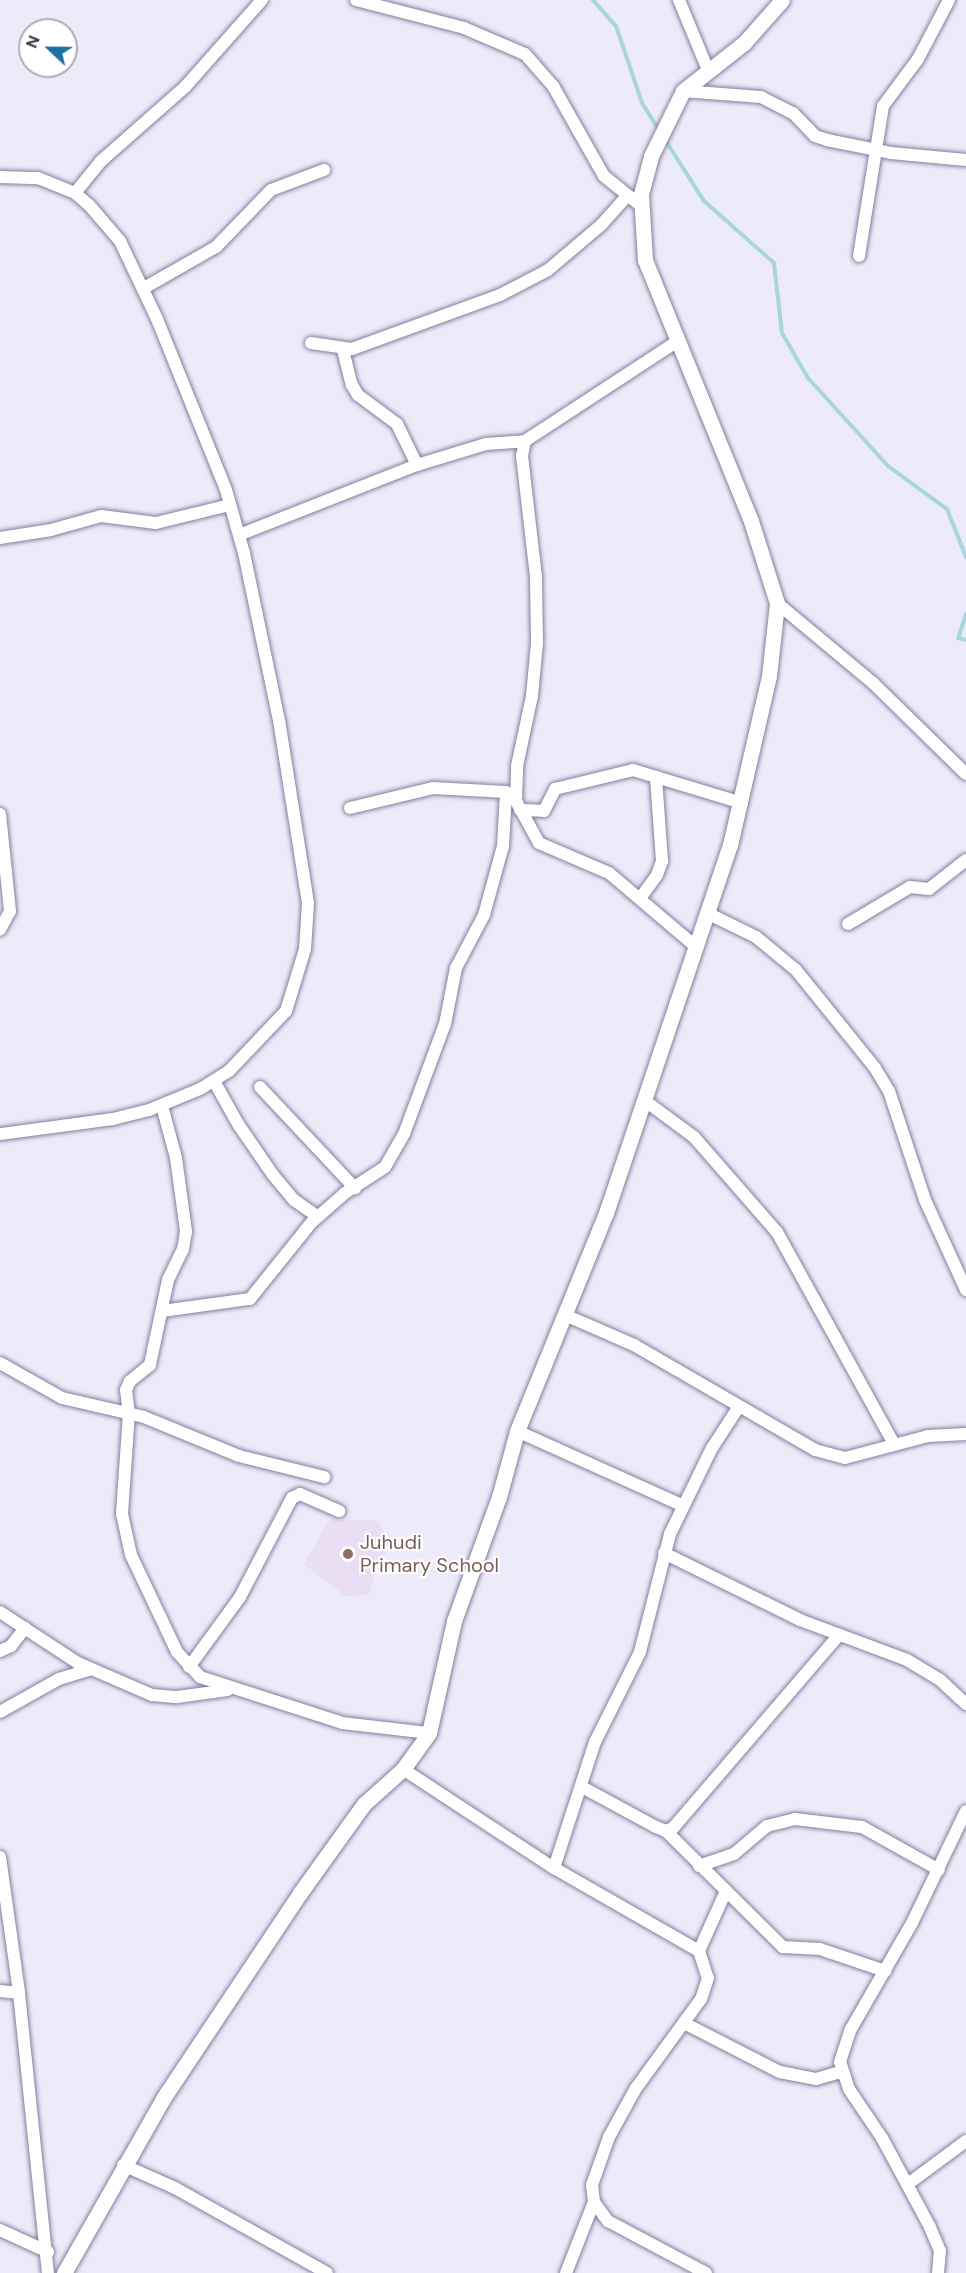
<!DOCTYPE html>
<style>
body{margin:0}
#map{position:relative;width:966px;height:2273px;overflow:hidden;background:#edebfa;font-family:"DM Sans",sans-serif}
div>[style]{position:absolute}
.education>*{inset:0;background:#e9def3}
.stream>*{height:4px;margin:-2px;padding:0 2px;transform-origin:2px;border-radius:2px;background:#a7d6dc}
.roads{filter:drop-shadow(0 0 2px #827e9e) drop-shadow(0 0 2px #827e9e)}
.minor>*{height:12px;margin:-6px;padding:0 6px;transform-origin:6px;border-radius:6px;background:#fff}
.tertiary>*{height:15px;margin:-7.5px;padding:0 7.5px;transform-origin:7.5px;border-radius:7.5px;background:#fff}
.dots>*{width:16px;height:16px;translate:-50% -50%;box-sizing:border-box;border:3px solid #fff;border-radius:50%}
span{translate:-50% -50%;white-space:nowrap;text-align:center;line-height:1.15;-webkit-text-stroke:4.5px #fff;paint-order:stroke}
.education-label{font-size:20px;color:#785e54}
.left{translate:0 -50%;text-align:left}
.north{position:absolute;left:18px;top:18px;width:60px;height:60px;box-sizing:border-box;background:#fff;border:2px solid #aeaeb3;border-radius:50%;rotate:292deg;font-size:16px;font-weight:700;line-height:24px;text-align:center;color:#353441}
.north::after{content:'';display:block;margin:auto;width:21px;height:27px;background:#1d70a1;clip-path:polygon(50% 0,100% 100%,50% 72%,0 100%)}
</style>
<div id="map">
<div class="education">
<div style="clip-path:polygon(329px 1520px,376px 1520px,392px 1543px,375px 1571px,369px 1595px,345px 1596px,304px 1564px)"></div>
</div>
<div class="stream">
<div style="left:593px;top:0;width:35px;rotate:49deg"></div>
<div style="left:616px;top:26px;width:81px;rotate:71.3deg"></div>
<div style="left:642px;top:103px;width:31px;rotate:58deg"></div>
<div style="left:664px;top:138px;width:75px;rotate:57.6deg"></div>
<div style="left:704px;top:201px;width:94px;rotate:41.5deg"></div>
<div style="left:774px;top:263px;width:70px;rotate:83.5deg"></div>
<div style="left:782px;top:333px;width:52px;rotate:60deg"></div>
<div style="left:808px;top:378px;width:119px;rotate:47.7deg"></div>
<div style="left:888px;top:466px;width:73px;rotate:36.1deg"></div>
<div style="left:947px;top:509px;width:52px;rotate:68.4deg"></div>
<div style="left:966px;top:614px;width:25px;rotate:108deg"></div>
<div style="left:958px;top:638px;width:8px;rotate:14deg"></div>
</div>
<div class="roads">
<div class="minor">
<div style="left:356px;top:0;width:112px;rotate:14.5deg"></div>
<div style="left:464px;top:28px;width:66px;rotate:23.1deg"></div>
<div style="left:525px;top:54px;width:43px;rotate:48.8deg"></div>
<div style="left:553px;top:86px;width:103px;rotate:60.5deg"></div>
<div style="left:604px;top:176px;width:48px;rotate:39deg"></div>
<div style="left:679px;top:0;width:76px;rotate:67.5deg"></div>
<div style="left:683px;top:91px;width:78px;rotate:4.4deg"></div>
<div style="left:761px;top:97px;width:36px;rotate:27deg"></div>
<div style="left:793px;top:113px;width:32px;rotate:46deg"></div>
<div style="left:815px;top:136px;width:13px;rotate:18deg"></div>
<div style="left:827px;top:140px;width:65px;rotate:11.5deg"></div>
<div style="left:891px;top:153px;width:75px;rotate:5.3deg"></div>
<div style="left:0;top:177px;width:38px;rotate:2deg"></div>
<div style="left:38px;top:178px;width:40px;rotate:22deg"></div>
<div style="left:75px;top:193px;width:18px;rotate:41deg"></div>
<div style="left:89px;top:205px;width:48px;rotate:49.3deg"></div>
<div style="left:120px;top:241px;width:86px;rotate:64.6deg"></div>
<div style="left:157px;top:319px;width:184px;rotate:68deg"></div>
<div style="left:226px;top:490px;width:66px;rotate:74.1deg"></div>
<div style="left:244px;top:553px;width:171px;rotate:78.2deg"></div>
<div style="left:279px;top:720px;width:185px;rotate:81deg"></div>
<div style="left:308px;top:903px;width:46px;rotate:93.7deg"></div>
<div style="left:305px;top:949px;width:65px;rotate:107deg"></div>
<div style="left:286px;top:1011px;width:83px;rotate:133.5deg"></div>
<div style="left:229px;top:1071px;width:34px;rotate:148deg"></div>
<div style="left:200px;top:1089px;width:55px;rotate:157.6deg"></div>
<div style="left:149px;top:1110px;width:37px;rotate:166deg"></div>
<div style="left:113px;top:1119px;width:114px;rotate:172.4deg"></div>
<div style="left:75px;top:193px;width:41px;rotate:-50.9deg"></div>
<div style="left:101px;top:161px;width:112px;rotate:-41.4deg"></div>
<div style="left:185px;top:87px;width:116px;rotate:-48.5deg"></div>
<div style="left:859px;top:256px;width:152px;rotate:-80.9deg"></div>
<div style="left:883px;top:106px;width:59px;rotate:-53.3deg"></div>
<div style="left:918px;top:59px;width:67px;rotate:-62.3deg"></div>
<div style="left:144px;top:288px;width:83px;rotate:-29.7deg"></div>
<div style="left:216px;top:247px;width:79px;rotate:-46deg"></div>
<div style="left:271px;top:190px;width:57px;rotate:-20.7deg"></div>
<div style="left:311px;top:343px;width:41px;rotate:8.3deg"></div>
<div style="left:352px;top:349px;width:158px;rotate:-20deg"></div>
<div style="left:500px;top:295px;width:54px;rotate:-27.5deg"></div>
<div style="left:548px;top:270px;width:70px;rotate:-40.3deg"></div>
<div style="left:601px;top:225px;width:40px;rotate:-48deg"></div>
<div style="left:343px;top:350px;width:36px;rotate:76deg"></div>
<div style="left:352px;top:385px;width:12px;rotate:59deg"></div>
<div style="left:358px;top:395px;width:49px;rotate:36.6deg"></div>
<div style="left:397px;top:424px;width:46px;rotate:64deg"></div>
<div style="left:239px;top:535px;width:191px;rotate:-21.5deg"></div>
<div style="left:417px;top:465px;width:72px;rotate:-16.9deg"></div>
<div style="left:486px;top:444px;width:39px;rotate:-4deg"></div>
<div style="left:0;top:538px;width:52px;rotate:-8.9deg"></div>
<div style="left:51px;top:530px;width:52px;rotate:-15.6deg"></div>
<div style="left:101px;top:516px;width:55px;rotate:7.3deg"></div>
<div style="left:156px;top:523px;width:76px;rotate:-13.7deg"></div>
<div style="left:777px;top:603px;width:125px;rotate:39.8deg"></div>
<div style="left:873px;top:683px;width:130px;rotate:44.4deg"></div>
<div style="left:516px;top:801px;width:35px;rotate:-88deg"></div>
<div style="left:517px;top:766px;width:72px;rotate:-77.9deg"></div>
<div style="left:532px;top:696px;width:53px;rotate:-84.6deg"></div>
<div style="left:537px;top:643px;width:66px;rotate:-90.9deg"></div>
<div style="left:536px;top:577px;width:122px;rotate:-96.6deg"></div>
<div style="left:522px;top:456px;width:15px;rotate:-79deg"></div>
<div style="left:525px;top:441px;width:183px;rotate:-33.2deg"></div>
<div style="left:350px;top:808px;width:85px;rotate:-13.5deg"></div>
<div style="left:433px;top:788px;width:73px;rotate:3.1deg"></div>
<div style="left:506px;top:792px;width:13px;rotate:42deg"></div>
<div style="left:516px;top:801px;width:48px;rotate:61.3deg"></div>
<div style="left:539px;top:843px;width:76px;rotate:23.2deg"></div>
<div style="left:609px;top:873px;width:113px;rotate:40.3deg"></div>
<div style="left:520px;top:810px;width:24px;rotate:2deg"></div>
<div style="left:544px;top:811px;width:25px;rotate:-63deg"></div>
<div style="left:555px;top:789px;width:80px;rotate:-13.7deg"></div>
<div style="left:633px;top:770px;width:114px;rotate:16.8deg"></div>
<div style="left:0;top:814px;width:98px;rotate:84.1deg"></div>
<div style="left:10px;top:911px;width:21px;rotate:118deg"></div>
<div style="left:641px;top:897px;width:27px;rotate:-54deg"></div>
<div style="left:657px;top:875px;width:15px;rotate:-70deg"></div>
<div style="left:662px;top:861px;width:84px;rotate:-94.1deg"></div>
<div style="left:707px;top:913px;width:55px;rotate:26.1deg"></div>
<div style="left:756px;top:937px;width:52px;rotate:39.5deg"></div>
<div style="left:796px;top:970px;width:126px;rotate:51.1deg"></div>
<div style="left:875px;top:1068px;width:27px;rotate:59deg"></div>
<div style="left:889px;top:1091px;width:115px;rotate:71.7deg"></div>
<div style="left:925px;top:1200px;width:99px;rotate:65.5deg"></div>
<div style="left:848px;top:924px;width:72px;rotate:-30.8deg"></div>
<div style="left:910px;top:887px;width:19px;rotate:6deg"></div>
<div style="left:929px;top:889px;width:47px;rotate:-38.1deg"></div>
<div style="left:214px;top:1081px;width:49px;rotate:60.8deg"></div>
<div style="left:238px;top:1124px;width:62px;rotate:55.5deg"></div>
<div style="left:273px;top:1175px;width:33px;rotate:50deg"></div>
<div style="left:294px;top:1200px;width:29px;rotate:35deg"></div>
<div style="left:260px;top:1087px;width:139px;rotate:46.8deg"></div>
<div style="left:644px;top:1100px;width:62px;rotate:36.5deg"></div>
<div style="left:694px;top:1137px;width:126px;rotate:48.9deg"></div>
<div style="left:777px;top:1232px;width:242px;rotate:61.1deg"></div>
<div style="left:162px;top:1106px;width:54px;rotate:74.9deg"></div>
<div style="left:176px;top:1158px;width:74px;rotate:82.2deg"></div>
<div style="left:186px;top:1231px;width:18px;rotate:99deg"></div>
<div style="left:183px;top:1249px;width:34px;rotate:116deg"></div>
<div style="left:168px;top:1280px;width:87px;rotate:102deg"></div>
<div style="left:150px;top:1365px;width:26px;rotate:141deg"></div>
<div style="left:130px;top:1381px;width:10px;rotate:114deg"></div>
<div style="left:126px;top:1390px;width:23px;rotate:83deg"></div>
<div style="left:129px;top:1413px;width:101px;rotate:94deg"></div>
<div style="left:122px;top:1514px;width:42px;rotate:77.6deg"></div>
<div style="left:131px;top:1555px;width:107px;rotate:64.6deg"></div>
<div style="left:177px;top:1652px;width:34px;rotate:47deg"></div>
<div style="left:200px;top:1677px;width:149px;rotate:17.9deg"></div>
<div style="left:342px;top:1723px;width:88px;rotate:6.6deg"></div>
<div style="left:162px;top:1311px;width:89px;rotate:-7.8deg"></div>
<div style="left:250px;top:1299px;width:99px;rotate:-51.2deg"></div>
<div style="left:312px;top:1222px;width:44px;rotate:-41.3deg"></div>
<div style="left:345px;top:1193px;width:48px;rotate:-33deg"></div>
<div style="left:385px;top:1167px;width:38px;rotate:-60deg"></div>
<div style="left:404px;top:1134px;width:117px;rotate:-69.6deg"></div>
<div style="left:445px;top:1024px;width:57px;rotate:-78.9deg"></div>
<div style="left:456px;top:968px;width:60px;rotate:-62.2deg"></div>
<div style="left:484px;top:915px;width:72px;rotate:-74.6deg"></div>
<div style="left:503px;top:846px;width:54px;rotate:-86.8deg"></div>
<div style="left:567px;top:1316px;width:73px;rotate:23.4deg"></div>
<div style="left:634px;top:1345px;width:209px;rotate:30.1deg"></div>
<div style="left:815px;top:1450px;width:31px;rotate:15deg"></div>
<div style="left:845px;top:1458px;width:86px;rotate:-14.8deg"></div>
<div style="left:928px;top:1436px;width:38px;rotate:-3deg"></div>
<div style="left:0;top:1363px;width:71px;rotate:29.4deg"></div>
<div style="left:62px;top:1398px;width:84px;rotate:13deg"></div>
<div style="left:144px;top:1417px;width:103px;rotate:22.3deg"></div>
<div style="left:239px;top:1456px;width:88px;rotate:13.9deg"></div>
<div style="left:517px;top:1431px;width:181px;rotate:24.2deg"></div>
<div style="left:664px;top:1553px;width:152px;rotate:26.2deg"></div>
<div style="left:800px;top:1620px;width:114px;rotate:20.5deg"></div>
<div style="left:907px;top:1660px;width:37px;rotate:31deg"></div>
<div style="left:939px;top:1679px;width:37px;rotate:43deg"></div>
<div style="left:0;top:1612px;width:93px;rotate:33.2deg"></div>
<div style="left:78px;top:1663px;width:81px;rotate:23.4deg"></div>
<div style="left:152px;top:1695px;width:25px;rotate:5deg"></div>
<div style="left:177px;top:1697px;width:51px;rotate:-7.8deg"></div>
<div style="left:0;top:1651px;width:12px;rotate:-24deg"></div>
<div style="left:11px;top:1646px;width:23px;rotate:-52deg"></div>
<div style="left:189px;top:1667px;width:87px;rotate:-53.9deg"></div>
<div style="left:240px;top:1597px;width:112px;rotate:-62.3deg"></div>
<div style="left:292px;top:1498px;width:9px;rotate:-27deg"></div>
<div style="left:300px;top:1494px;width:43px;rotate:23.6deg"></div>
<div style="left:0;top:1712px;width:68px;rotate:-29.2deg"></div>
<div style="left:59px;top:1679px;width:34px;rotate:-17deg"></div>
<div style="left:403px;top:1769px;width:181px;rotate:33.3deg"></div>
<div style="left:554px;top:1868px;width:167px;rotate:29.8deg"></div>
<div style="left:699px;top:1951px;width:28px;rotate:72deg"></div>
<div style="left:708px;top:1978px;width:22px;rotate:108deg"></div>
<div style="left:701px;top:1999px;width:110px;rotate:126.1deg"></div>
<div style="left:636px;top:2088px;width:56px;rotate:118.9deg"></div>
<div style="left:609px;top:2137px;width:51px;rotate:109.5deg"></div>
<div style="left:592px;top:2185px;width:17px;rotate:83deg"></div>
<div style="left:594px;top:2202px;width:24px;rotate:54deg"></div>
<div style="left:608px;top:2221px;width:111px;rotate:28deg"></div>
<div style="left:582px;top:1787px;width:84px;rotate:28.4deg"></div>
<div style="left:656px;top:1827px;width:11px;rotate:22deg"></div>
<div style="left:666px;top:1831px;width:8px;rotate:-23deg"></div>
<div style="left:673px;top:1828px;width:255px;rotate:-49.3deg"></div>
<div style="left:666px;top:1831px;width:165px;rotate:44.8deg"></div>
<div style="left:783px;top:1947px;width:37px;rotate:3deg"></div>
<div style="left:820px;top:1949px;width:69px;rotate:18.7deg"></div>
<div style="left:0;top:1857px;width:137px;rotate:82deg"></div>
<div style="left:19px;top:1993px;width:281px;rotate:84.1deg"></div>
<div style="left:699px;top:1866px;width:37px;rotate:-19deg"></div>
<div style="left:734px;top:1854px;width:43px;rotate:-40.3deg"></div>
<div style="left:767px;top:1826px;width:29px;rotate:-14deg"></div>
<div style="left:795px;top:1819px;width:67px;rotate:6.8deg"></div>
<div style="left:862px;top:1827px;width:88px;rotate:29.2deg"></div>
<div style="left:554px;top:1868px;width:133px;rotate:-72deg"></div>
<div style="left:595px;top:1742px;width:101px;rotate:-63.4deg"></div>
<div style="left:640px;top:1652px;width:122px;rotate:-75.7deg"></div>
<div style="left:670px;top:1534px;width:96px;rotate:-64deg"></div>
<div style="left:712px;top:1448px;width:48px;rotate:-57deg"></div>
<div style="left:699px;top:1951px;width:66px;rotate:-65.8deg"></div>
<div style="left:0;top:1991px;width:19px;rotate:6deg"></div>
<div style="left:686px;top:2024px;width:106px;rotate:27.1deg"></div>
<div style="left:780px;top:2072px;width:37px;rotate:11deg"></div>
<div style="left:816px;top:2079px;width:25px;rotate:-16deg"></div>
<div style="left:840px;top:2072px;width:4px;rotate:45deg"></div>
<div style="left:123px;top:2165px;width:57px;rotate:23.9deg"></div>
<div style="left:175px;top:2188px;width:174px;rotate:29.2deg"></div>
<div style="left:908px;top:2184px;width:72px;rotate:-36.6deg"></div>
<div style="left:0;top:2230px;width:53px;rotate:24.6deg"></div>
<div style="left:566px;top:2273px;width:76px;rotate:-68.5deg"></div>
<div style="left:938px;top:2273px;width:22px;rotate:-85deg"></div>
<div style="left:940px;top:2251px;width:26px;rotate:-113deg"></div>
<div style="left:930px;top:2227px;width:101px;rotate:-118.3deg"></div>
<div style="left:882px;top:2138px;width:59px;rotate:-124deg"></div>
<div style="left:849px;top:2089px;width:28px;rotate:-108deg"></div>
<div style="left:840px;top:2062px;width:35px;rotate:-72deg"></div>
<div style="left:851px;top:2029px;width:122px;rotate:-60.1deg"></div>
<div style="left:912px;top:1923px;width:124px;rotate:-64.3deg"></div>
</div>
<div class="tertiary">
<div style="left:64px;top:2273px;width:202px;rotate:-60.4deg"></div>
<div style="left:164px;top:2097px;width:245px;rotate:-56.3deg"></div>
<div style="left:300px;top:1893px;width:110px;rotate:-54.3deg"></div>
<div style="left:364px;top:1804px;width:52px;rotate:-41.9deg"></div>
<div style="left:403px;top:1769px;width:44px;rotate:-54.2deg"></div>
<div style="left:429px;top:1733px;width:115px;rotate:-77.4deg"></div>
<div style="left:454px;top:1621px;width:132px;rotate:-70.1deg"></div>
<div style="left:499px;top:1497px;width:68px;rotate:-74.7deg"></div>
<div style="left:517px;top:1431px;width:235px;rotate:-67.8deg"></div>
<div style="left:606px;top:1213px;width:388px;rotate:-71.4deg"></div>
<div style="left:730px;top:845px;width:173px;rotate:-77deg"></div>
<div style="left:769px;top:676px;width:73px;rotate:-83.7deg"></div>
<div style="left:777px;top:603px;width:86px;rotate:-107.6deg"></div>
<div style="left:751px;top:521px;width:282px;rotate:-112.1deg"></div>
<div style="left:645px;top:260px;width:66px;rotate:-93.5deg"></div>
<div style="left:641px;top:194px;width:39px;rotate:-75deg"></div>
<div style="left:651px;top:156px;width:72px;rotate:-63.8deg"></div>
<div style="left:683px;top:91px;width:78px;rotate:-38.2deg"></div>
<div style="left:744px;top:43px;width:57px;rotate:-48.5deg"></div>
</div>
</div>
<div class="dots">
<div style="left:348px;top:1554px;background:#8d6e63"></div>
</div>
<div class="education-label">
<span class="left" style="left:360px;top:1554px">Juhudi<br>Primary School</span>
</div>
<div class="north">N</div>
</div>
